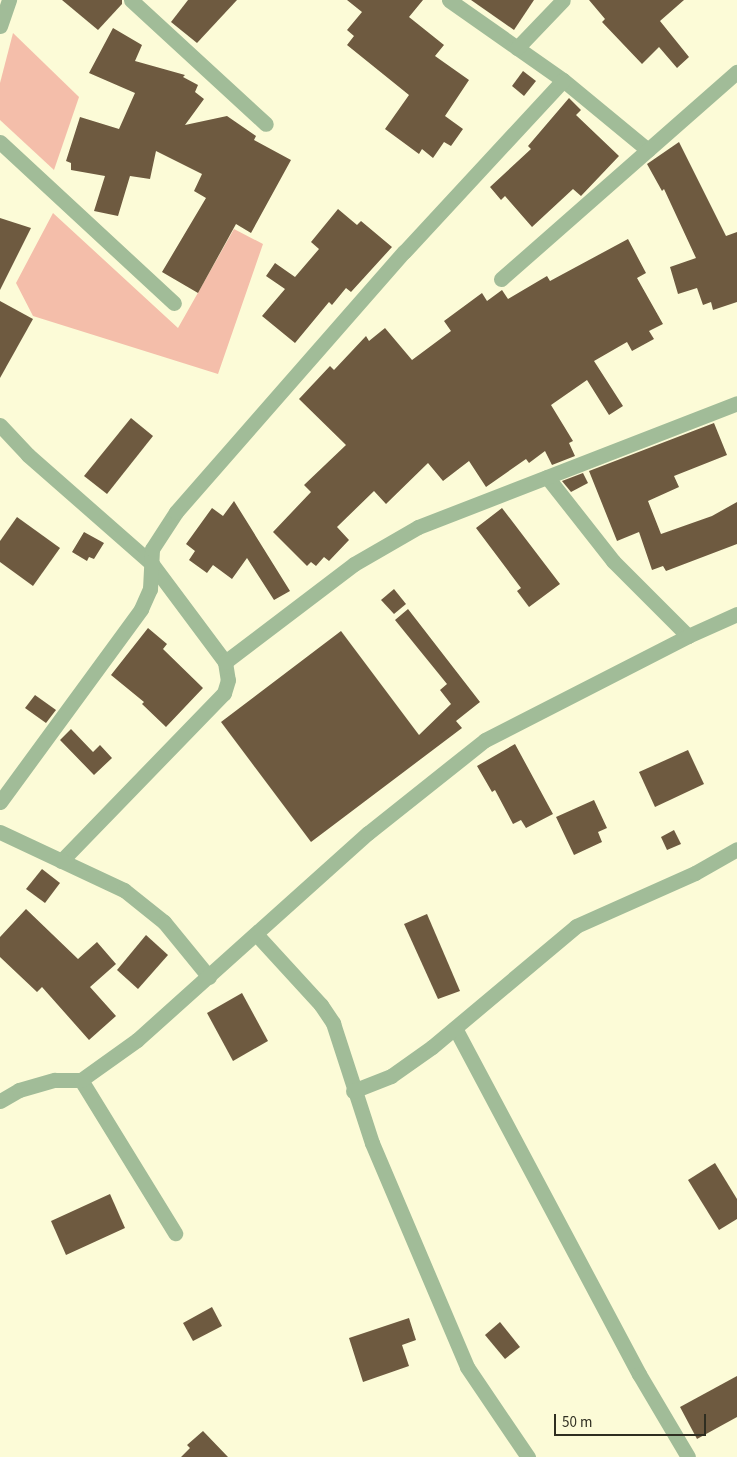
<!DOCTYPE html>
<style>
body{margin:0}
#map{position:relative;width:737px;height:1457px;overflow:hidden;background:#fcfbd7;font-family:"Source Sans 3",sans-serif}
div>[style]{position:absolute}
.green>*{inset:0;background:#f4beaa}
.building>*{inset:0;background:#6e5a40}
.street>*{height:15px;margin:-7.5px;padding:0 7.5px;transform-origin:7.5px;border-radius:7.5px;background:#a1bc98}
span{translate:-50% -50%;white-space:nowrap;text-align:center;line-height:1.15;-webkit-text-stroke:5px #fcfbd7;paint-order:stroke}
.scale{position:absolute;left:554px;top:1414px;width:152px;height:22px;box-sizing:border-box;border:2px solid #2f2e21;border-top:0;padding-left:6px;font-size:15px;line-height:18px;white-space:nowrap;color:#2f2e21;-webkit-text-stroke:4px #fcfbd7;paint-order:stroke}
</style>
<div id="map">
<div class="green">
<div style="clip-path:polygon(13px 33px,79px 97px,54px 170px,0 120px,0 83px)"></div>
<div style="clip-path:polygon(53px 213px,178px 328px,234px 229px,263px 244px,218px 374px,33px 316px,16px 283px)"></div>
</div>
<div class="building">
<div style="clip-path:polygon(62px 0,122px 0,122px 4px,98px 30px)"></div>
<div style="clip-path:polygon(188px 0,237px 0,197px 43px,171px 22px)"></div>
<div style="clip-path:polygon(347px 0,423px 0,409px 17px,444px 45px,435px 56px,469px 80px,445px 116px,463px 129px,451px 146px,444px 142px,433px 158px,422px 149px,419px 154px,385px 129px,409px 95px,347px 45px,354px 36px,347px 30px,362px 12px)"></div>
<div style="clip-path:polygon(471px 0,534px 0,514px 30px)"></div>
<div style="clip-path:polygon(589px 0,684px 0,660px 21px,689px 57px,677px 68px,659px 47px,642px 64px,602px 22px,605px 19px)"></div>
<div style="clip-path:polygon(113px 28px,142px 45px,135px 61px,185px 75px,183px 77px,198px 85px,195px 92px,204px 99px,185px 125px,227px 116px,256px 136px,254px 140px,291px 160px,251px 233px,236px 224px,198px 293px,162px 272px,206px 198px,194px 191px,202px 174px,156px 151px,150px 179px,130px 176px,118px 216px,94px 211px,105px 176px,71px 170px,71px 163px,66px 161px,80px 117px,119px 129px,135px 93px,89px 73px)"></div>
<div style="clip-path:polygon(523px 71px,536px 81px,524px 96px,512px 86px)"></div>
<div style="clip-path:polygon(569px 98px,581px 110px,576px 115px,619px 156px,581px 196px,573px 189px,532px 227px,505px 196px,501px 200px,490px 187px,531px 149px,528px 146px)"></div>
<div style="clip-path:polygon(679px 142px,726px 236px,737px 232px,737px 302px,713px 310px,711px 302px,703px 305px,697px 288px,678px 294px,670px 267px,696px 258px,664px 189px,662px 191px,647px 164px)"></div>
<div style="clip-path:polygon(338px 209px,357px 225px,361px 221px,392px 247px,351px 292px,346px 288px,332px 305px,329px 302px,295px 343px,262px 316px,285px 289px,266px 276px,275px 263px,295px 277px,319px 249px,311px 242px)"></div>
<div style="clip-path:polygon(0 218px,31px 228px,0 290px)"></div>
<div style="clip-path:polygon(628px 239px,646px 273px,637px 278px,663px 324px,649px 331px,654px 339px,632px 351px,627px 342px,594px 361px,623px 406px,609px 415px,587px 380px,551px 405px,573px 441px,569px 443px,575px 456px,552px 465px,545px 451px,529px 463px,526px 459px,486px 487px,469px 461px,443px 481px,428px 463px,386px 504px,374px 491px,337px 527px,349px 540px,329px 561px,324px 557px,316px 566px,311px 562px,307px 566px,273px 532px,311px 492px,304px 485px,346px 445px,299px 399px,330px 366px,334px 370px,366px 336px,369px 341px,385px 328px,412px 360px,451px 331px,444px 321px,482px 293px,487px 301px,502px 290px,508px 299px,547px 276px,550px 281px)"></div>
<div style="clip-path:polygon(0 301px,33px 319px,0 378px)"></div>
<div style="clip-path:polygon(131px 418px,153px 436px,107px 494px,84px 476px)"></div>
<div style="clip-path:polygon(714px 423px,727px 455px,674px 476px,679px 487px,648px 501px,661px 534px,712px 516px,737px 502px,737px 544px,666px 571px,663px 566px,652px 570px,639px 532px,617px 541px,589px 471px)"></div>
<div style="clip-path:polygon(583px 473px,588px 483px,571px 492px,562px 481px)"></div>
<div style="clip-path:polygon(234px 501px,290px 591px,274px 600px,247px 558px,232px 579px,213px 565px,207px 573px,189px 560px,195px 551px,186px 544px,212px 508px,223px 516px)"></div>
<div style="clip-path:polygon(502px 508px,560px 584px,529px 607px,517px 591px,521px 588px,476px 528px)"></div>
<div style="clip-path:polygon(17px 517px,60px 548px,33px 586px,0 562px,0 541px)"></div>
<div style="clip-path:polygon(84px 532px,104px 543px,94px 559px,89px 557px,87px 561px,72px 552px)"></div>
<div style="clip-path:polygon(394px 589px,406px 604px,394px 614px,381px 600px)"></div>
<div style="clip-path:polygon(408px 609px,480px 702px,456px 721px,462px 728px,311px 842px,221px 722px,341px 631px,419px 735px,451px 704px,440px 690px,447px 684px,395px 620px)"></div>
<div style="clip-path:polygon(148px 628px,167px 644px,163px 649px,203px 688px,166px 727px,142px 704px,144px 702px,111px 675px)"></div>
<div style="clip-path:polygon(35px 695px,56px 710px,46px 723px,25px 708px)"></div>
<div style="clip-path:polygon(71px 729px,93px 752px,100px 745px,112px 758px,94px 775px,60px 740px)"></div>
<div style="clip-path:polygon(515px 744px,553px 814px,526px 828px,521px 820px,513px 824px,495px 790px,492px 792px,477px 766px)"></div>
<div style="clip-path:polygon(688px 750px,704px 784px,655px 807px,639px 772px)"></div>
<div style="clip-path:polygon(594px 800px,607px 828px,598px 832px,602px 842px,574px 855px,556px 817px)"></div>
<div style="clip-path:polygon(674px 830px,681px 844px,667px 850px,661px 837px)"></div>
<div style="clip-path:polygon(42px 869px,60px 883px,45px 903px,26px 889px)"></div>
<div style="clip-path:polygon(26px 909px,78px 959px,97px 942px,116px 964px,90px 987px,116px 1016px,89px 1040px,42px 987px,37px 992px,0 957px,0 937px)"></div>
<div style="clip-path:polygon(427px 914px,460px 991px,438px 999px,404px 924px)"></div>
<div style="clip-path:polygon(146px 935px,168px 955px,138px 989px,117px 970px)"></div>
<div style="clip-path:polygon(242px 993px,268px 1041px,233px 1061px,207px 1013px)"></div>
<div style="clip-path:polygon(715px 1163px,737px 1199px,737px 1219px,719px 1230px,688px 1180px)"></div>
<div style="clip-path:polygon(110px 1194px,125px 1228px,66px 1255px,51px 1221px)"></div>
<div style="clip-path:polygon(212px 1307px,222px 1326px,193px 1341px,183px 1323px)"></div>
<div style="clip-path:polygon(409px 1318px,416px 1340px,402px 1345px,409px 1366px,363px 1382px,349px 1338px)"></div>
<div style="clip-path:polygon(500px 1322px,520px 1347px,505px 1359px,485px 1335px)"></div>
<div style="clip-path:polygon(737px 1376px,737px 1417px,697px 1439px,680px 1407px)"></div>
<div style="clip-path:polygon(203px 1431px,228px 1457px,181px 1457px,190px 1448px,187px 1445px)"></div>
</div>
<div class="street">
<div style="left:131px;top:0;width:183px;rotate:42.6deg"></div>
<div style="left:449px;top:0;width:139px;rotate:35.1deg"></div>
<div style="left:563px;top:80px;width:110px;rotate:39.5deg"></div>
<div style="left:0;top:26px;width:28px;rotate:-71deg"></div>
<div style="left:517px;top:48px;width:66px;rotate:-46.2deg"></div>
<div style="left:0;top:142px;width:237px;rotate:42.8deg"></div>
<div style="left:501px;top:279px;width:314px;rotate:-41.3deg"></div>
<div style="left:0;top:425px;width:41px;rotate:47deg"></div>
<div style="left:28px;top:455px;width:165px;rotate:41.3deg"></div>
<div style="left:152px;top:564px;width:122px;rotate:53.3deg"></div>
<div style="left:225px;top:662px;width:18px;rotate:81deg"></div>
<div style="left:228px;top:680px;width:14px;rotate:107deg"></div>
<div style="left:224px;top:693px;width:234px;rotate:134.1deg"></div>
<div style="left:547px;top:477px;width:107px;rotate:51.8deg"></div>
<div style="left:613px;top:561px;width:106px;rotate:45deg"></div>
<div style="left:225px;top:662px;width:162px;rotate:-37.2deg"></div>
<div style="left:354px;top:564px;width:74px;rotate:-30deg"></div>
<div style="left:418px;top:527px;width:342px;rotate:-21.2deg"></div>
<div style="left:0;top:802px;width:239px;rotate:-53.8deg"></div>
<div style="left:141px;top:609px;width:22px;rotate:-66deg"></div>
<div style="left:150px;top:589px;width:40px;rotate:-87.1deg"></div>
<div style="left:152px;top:549px;width:44px;rotate:-57deg"></div>
<div style="left:176px;top:512px;width:346px;rotate:-48.8deg"></div>
<div style="left:404px;top:252px;width:234px;rotate:-47.2deg"></div>
<div style="left:0;top:832px;width:137px;rotate:25.1deg"></div>
<div style="left:124px;top:890px;width:51px;rotate:38.7deg"></div>
<div style="left:164px;top:922px;width:71px;rotate:50.7deg"></div>
<div style="left:256px;top:934px;width:96px;rotate:47.5deg"></div>
<div style="left:321px;top:1005px;width:22px;rotate:56deg"></div>
<div style="left:333px;top:1023px;width:126px;rotate:72deg"></div>
<div style="left:372px;top:1143px;width:243px;rotate:67deg"></div>
<div style="left:467px;top:1367px;width:109px;rotate:55.9deg"></div>
<div style="left:455px;top:1028px;width:392px;rotate:62deg"></div>
<div style="left:639px;top:1374px;width:96px;rotate:59.4deg"></div>
<div style="left:81px;top:1080px;width:180px;rotate:58.4deg"></div>
<div style="left:353px;top:1091px;width:41px;rotate:-21.5deg"></div>
<div style="left:391px;top:1076px;width:50px;rotate:-35.3deg"></div>
<div style="left:432px;top:1047px;width:188px;rotate:-40deg"></div>
<div style="left:576px;top:926px;width:130px;rotate:-24deg"></div>
<div style="left:695px;top:873px;width:48px;rotate:-29.7deg"></div>
<div style="left:0;top:1101px;width:22px;rotate:-30deg"></div>
<div style="left:19px;top:1090px;width:37px;rotate:-16deg"></div>
<div style="left:55px;top:1080px;width:26px"></div>
<div style="left:81px;top:1080px;width:69px;rotate:-35.5deg"></div>
<div style="left:137px;top:1040px;width:310px;rotate:-41.9deg"></div>
<div style="left:368px;top:833px;width:149px;rotate:-38.5deg"></div>
<div style="left:485px;top:740px;width:228px;rotate:-27.1deg"></div>
<div style="left:688px;top:636px;width:54px;rotate:-24.2deg"></div>
</div>
<div class="scale">50 m</div>
</div>
